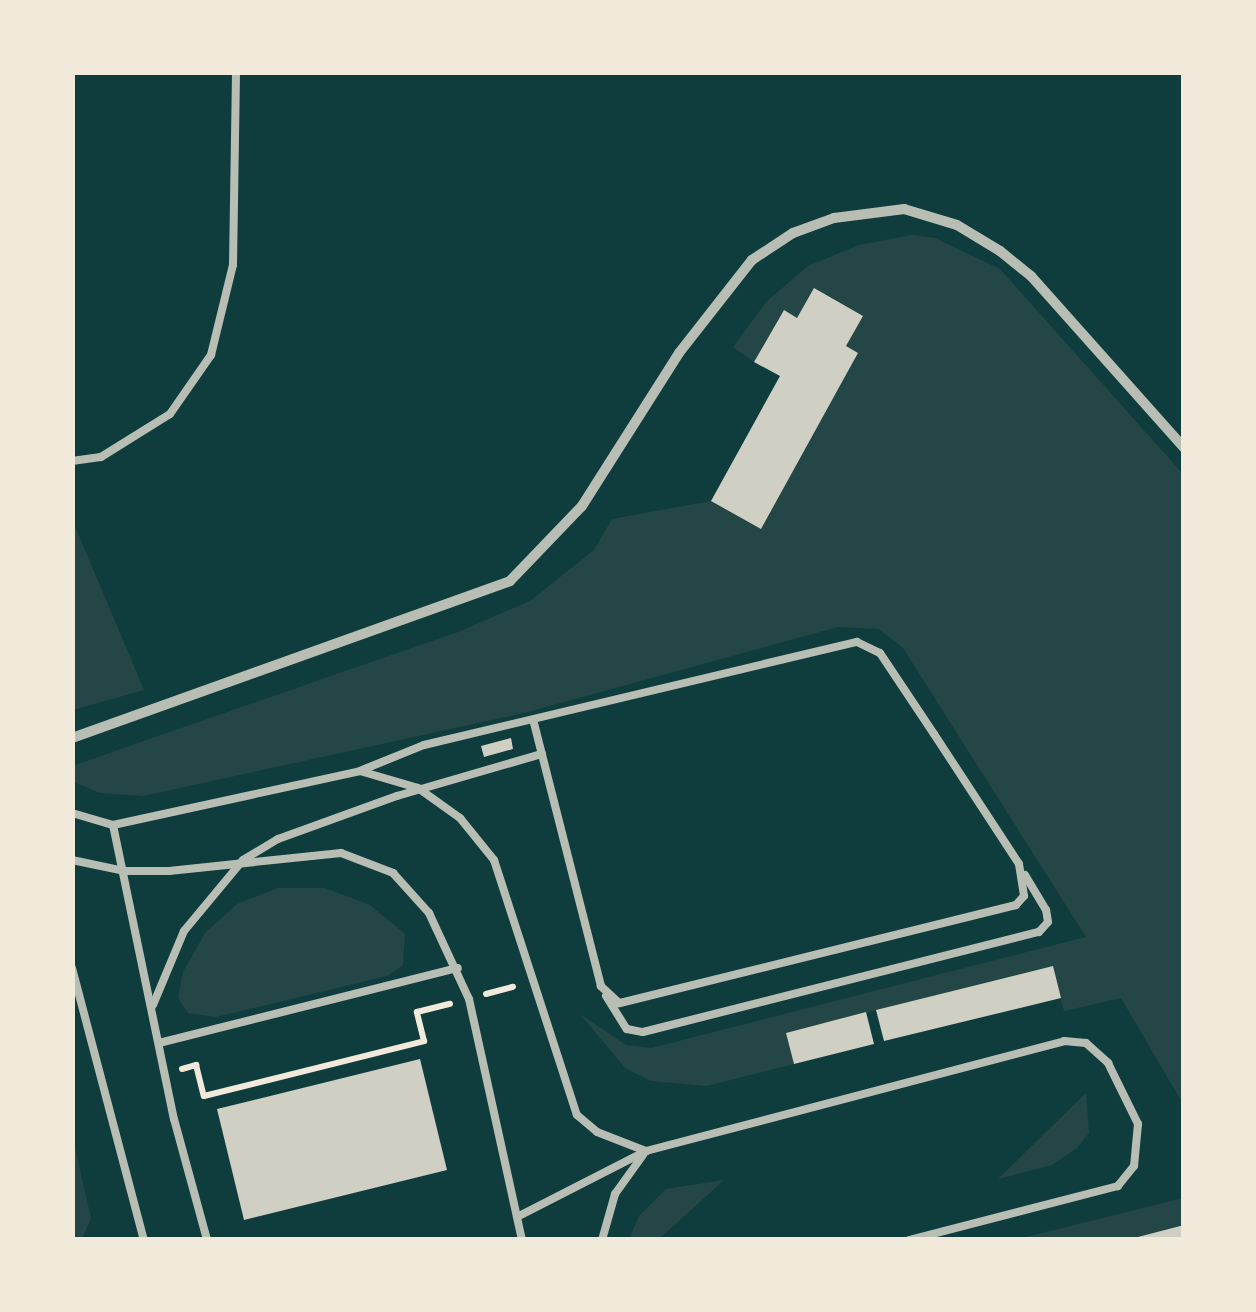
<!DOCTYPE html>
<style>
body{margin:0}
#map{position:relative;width:1256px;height:1312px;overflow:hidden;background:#0f3d3e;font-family:"Exo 2",sans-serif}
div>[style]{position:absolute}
.green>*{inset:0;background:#244646}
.building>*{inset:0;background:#cfcfc3}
.path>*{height:6px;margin:-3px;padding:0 3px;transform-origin:3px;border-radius:3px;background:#f1e9da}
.service>*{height:8px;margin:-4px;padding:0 4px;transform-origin:4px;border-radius:4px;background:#b8beb3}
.minor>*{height:10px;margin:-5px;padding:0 5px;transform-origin:5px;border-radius:5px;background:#b8beb3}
span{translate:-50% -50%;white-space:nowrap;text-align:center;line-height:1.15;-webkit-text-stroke:10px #f1e9da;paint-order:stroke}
.frame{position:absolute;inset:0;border:75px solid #f1e9da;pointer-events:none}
</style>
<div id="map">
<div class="green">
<div style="clip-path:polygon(912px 235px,935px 238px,1000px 269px,1183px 474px,1183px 1104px,1121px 998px,1064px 1011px,1052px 966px,787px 1033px,794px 1064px,707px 1086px,651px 1081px,625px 1068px,580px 1014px,626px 1045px,651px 1048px,1086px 937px,903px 648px,879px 629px,838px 627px,524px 713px,143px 796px,100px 793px,74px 782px,72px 766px,458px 632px,530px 601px,594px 550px,612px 519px,711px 501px,761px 529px,858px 354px,846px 346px,862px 316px,814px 289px,797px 318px,783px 311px,754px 362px,733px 347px,767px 301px,808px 266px,859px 245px)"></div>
<div style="clip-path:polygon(72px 519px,144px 690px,73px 710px,72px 710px)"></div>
<div style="clip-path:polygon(278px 888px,325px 888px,370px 905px,405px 934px,403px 965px,387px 976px,216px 1017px,188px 1013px,178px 998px,183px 972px,205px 933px,237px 904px)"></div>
<div style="clip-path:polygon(1086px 1093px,1089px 1133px,1077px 1148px,1052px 1165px,998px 1179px)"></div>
<div style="clip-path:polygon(73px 1139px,91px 1218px,82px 1239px,73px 1239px)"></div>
<div style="clip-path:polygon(724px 1180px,659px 1239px,629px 1239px,639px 1216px,666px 1189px)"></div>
<div style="clip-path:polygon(1183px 1198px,1183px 1225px,1130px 1239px,1014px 1240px)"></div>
</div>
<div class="building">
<div style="clip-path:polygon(814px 288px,863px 316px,846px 346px,858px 353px,761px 529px,711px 501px,780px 376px,754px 362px,784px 310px,797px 318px)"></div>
<div style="clip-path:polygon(511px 738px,513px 749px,484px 757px,481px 746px)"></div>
<div style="clip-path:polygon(1053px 966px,1061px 998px,884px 1041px,876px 1010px)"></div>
<div style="clip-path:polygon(866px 1012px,874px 1044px,794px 1064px,786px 1033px)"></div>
<div style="clip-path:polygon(420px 1059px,447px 1170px,244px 1220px,217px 1109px)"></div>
<div style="clip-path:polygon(1184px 1225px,1184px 1240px,1135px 1240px,1134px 1238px)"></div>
</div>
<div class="path">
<div style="left:486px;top:994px;width:28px;rotate:-15deg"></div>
<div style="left:182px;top:1069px;width:15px;rotate:-16deg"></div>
<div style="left:196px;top:1065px;width:32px;rotate:76deg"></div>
<div style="left:204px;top:1096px;width:227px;rotate:-14deg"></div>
<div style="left:424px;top:1041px;width:30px;rotate:-104deg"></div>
<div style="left:417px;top:1012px;width:34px;rotate:-14deg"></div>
</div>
<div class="service">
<div style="left:72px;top:461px;width:29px;rotate:-8deg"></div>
<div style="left:101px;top:457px;width:81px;rotate:-31.9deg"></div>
<div style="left:170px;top:414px;width:72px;rotate:-55.2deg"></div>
<div style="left:211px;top:355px;width:93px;rotate:-76.3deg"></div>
<div style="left:233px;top:265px;width:193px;rotate:-89.1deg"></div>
<div style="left:362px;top:770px;width:67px;rotate:-22deg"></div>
<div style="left:424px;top:745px;width:445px;rotate:-13.4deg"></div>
<div style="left:857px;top:642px;width:25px;rotate:26deg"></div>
<div style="left:880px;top:653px;width:97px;rotate:56.3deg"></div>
<div style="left:934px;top:734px;width:155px;rotate:56.8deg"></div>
<div style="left:1019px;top:864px;width:32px;rotate:81deg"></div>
<div style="left:1024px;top:896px;width:12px;rotate:132deg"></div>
<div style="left:1016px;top:905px;width:409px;rotate:166.1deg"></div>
<div style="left:619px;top:1003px;width:25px;rotate:-137deg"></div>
<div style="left:601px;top:986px;width:275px;rotate:-104.3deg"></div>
<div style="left:72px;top:813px;width:43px;rotate:16.3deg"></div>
<div style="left:113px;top:825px;width:253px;rotate:-12.3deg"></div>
<div style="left:360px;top:771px;width:60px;rotate:16.3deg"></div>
<div style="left:418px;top:788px;width:52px;rotate:35.5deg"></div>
<div style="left:460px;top:818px;width:54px;rotate:51deg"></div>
<div style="left:494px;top:860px;width:268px;rotate:72deg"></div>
<div style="left:577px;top:1115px;width:26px;rotate:40deg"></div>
<div style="left:597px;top:1132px;width:53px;rotate:21.2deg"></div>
<div style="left:646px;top:1151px;width:432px;rotate:-14.7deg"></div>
<div style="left:1064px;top:1041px;width:22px;rotate:5deg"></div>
<div style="left:1086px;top:1043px;width:30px;rotate:42deg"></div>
<div style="left:1108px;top:1063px;width:68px;rotate:63.8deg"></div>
<div style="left:1138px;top:1124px;width:42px;rotate:95.4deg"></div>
<div style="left:1134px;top:1166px;width:26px;rotate:129deg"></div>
<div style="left:1118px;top:1186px;width:216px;rotate:165.5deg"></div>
<div style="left:113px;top:825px;width:300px;rotate:78.3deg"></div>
<div style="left:174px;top:1119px;width:125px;rotate:74.7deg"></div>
<div style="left:72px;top:860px;width:53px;rotate:11.9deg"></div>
<div style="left:124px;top:871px;width:45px"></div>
<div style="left:169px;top:871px;width:173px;rotate:-6deg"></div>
<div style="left:341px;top:853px;width:56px;rotate:21deg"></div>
<div style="left:393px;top:873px;width:54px;rotate:48deg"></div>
<div style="left:429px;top:913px;width:95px;rotate:65.1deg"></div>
<div style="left:469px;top:999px;width:247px;rotate:77.6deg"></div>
<div style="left:72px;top:968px;width:281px;rotate:75.2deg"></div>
<div style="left:606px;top:996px;width:39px;rotate:58deg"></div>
<div style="left:627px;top:1029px;width:16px;rotate:11deg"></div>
<div style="left:643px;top:1032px;width:408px;rotate:-14.2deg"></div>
<div style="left:1039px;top:932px;width:13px;rotate:-48deg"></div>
<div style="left:1048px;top:922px;width:12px;rotate:-99deg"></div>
<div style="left:1046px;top:910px;width:41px;rotate:-121deg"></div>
<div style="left:153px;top:1005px;width:80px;rotate:-67.3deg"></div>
<div style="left:184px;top:931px;width:92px;rotate:-50.3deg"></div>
<div style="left:243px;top:860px;width:41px;rotate:-31deg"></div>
<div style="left:278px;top:839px;width:127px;rotate:-19.9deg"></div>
<div style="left:397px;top:796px;width:151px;rotate:-16.2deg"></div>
<div style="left:159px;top:1043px;width:308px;rotate:-14.1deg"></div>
<div style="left:517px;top:1217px;width:145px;rotate:-27.1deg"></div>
<div style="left:602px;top:1240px;width:48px;rotate:-74.2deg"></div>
<div style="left:615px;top:1194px;width:48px;rotate:-54.3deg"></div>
</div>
<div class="minor">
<div style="left:72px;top:738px;width:465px;rotate:-19.7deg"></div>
<div style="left:510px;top:581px;width:104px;rotate:-46.2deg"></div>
<div style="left:582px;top:506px;width:181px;rotate:-57.6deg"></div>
<div style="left:679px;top:353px;width:118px;rotate:-51.9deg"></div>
<div style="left:752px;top:260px;width:49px;rotate:-33.4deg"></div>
<div style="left:793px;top:233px;width:44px;rotate:-20.1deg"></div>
<div style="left:834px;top:218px;width:71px;rotate:-7.3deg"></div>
<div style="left:904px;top:209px;width:55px;rotate:16.8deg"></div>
<div style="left:957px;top:225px;width:50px;rotate:31.2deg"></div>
<div style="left:1000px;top:251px;width:40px;rotate:39deg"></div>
<div style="left:1031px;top:276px;width:230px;rotate:48.3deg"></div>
</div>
<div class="frame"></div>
</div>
